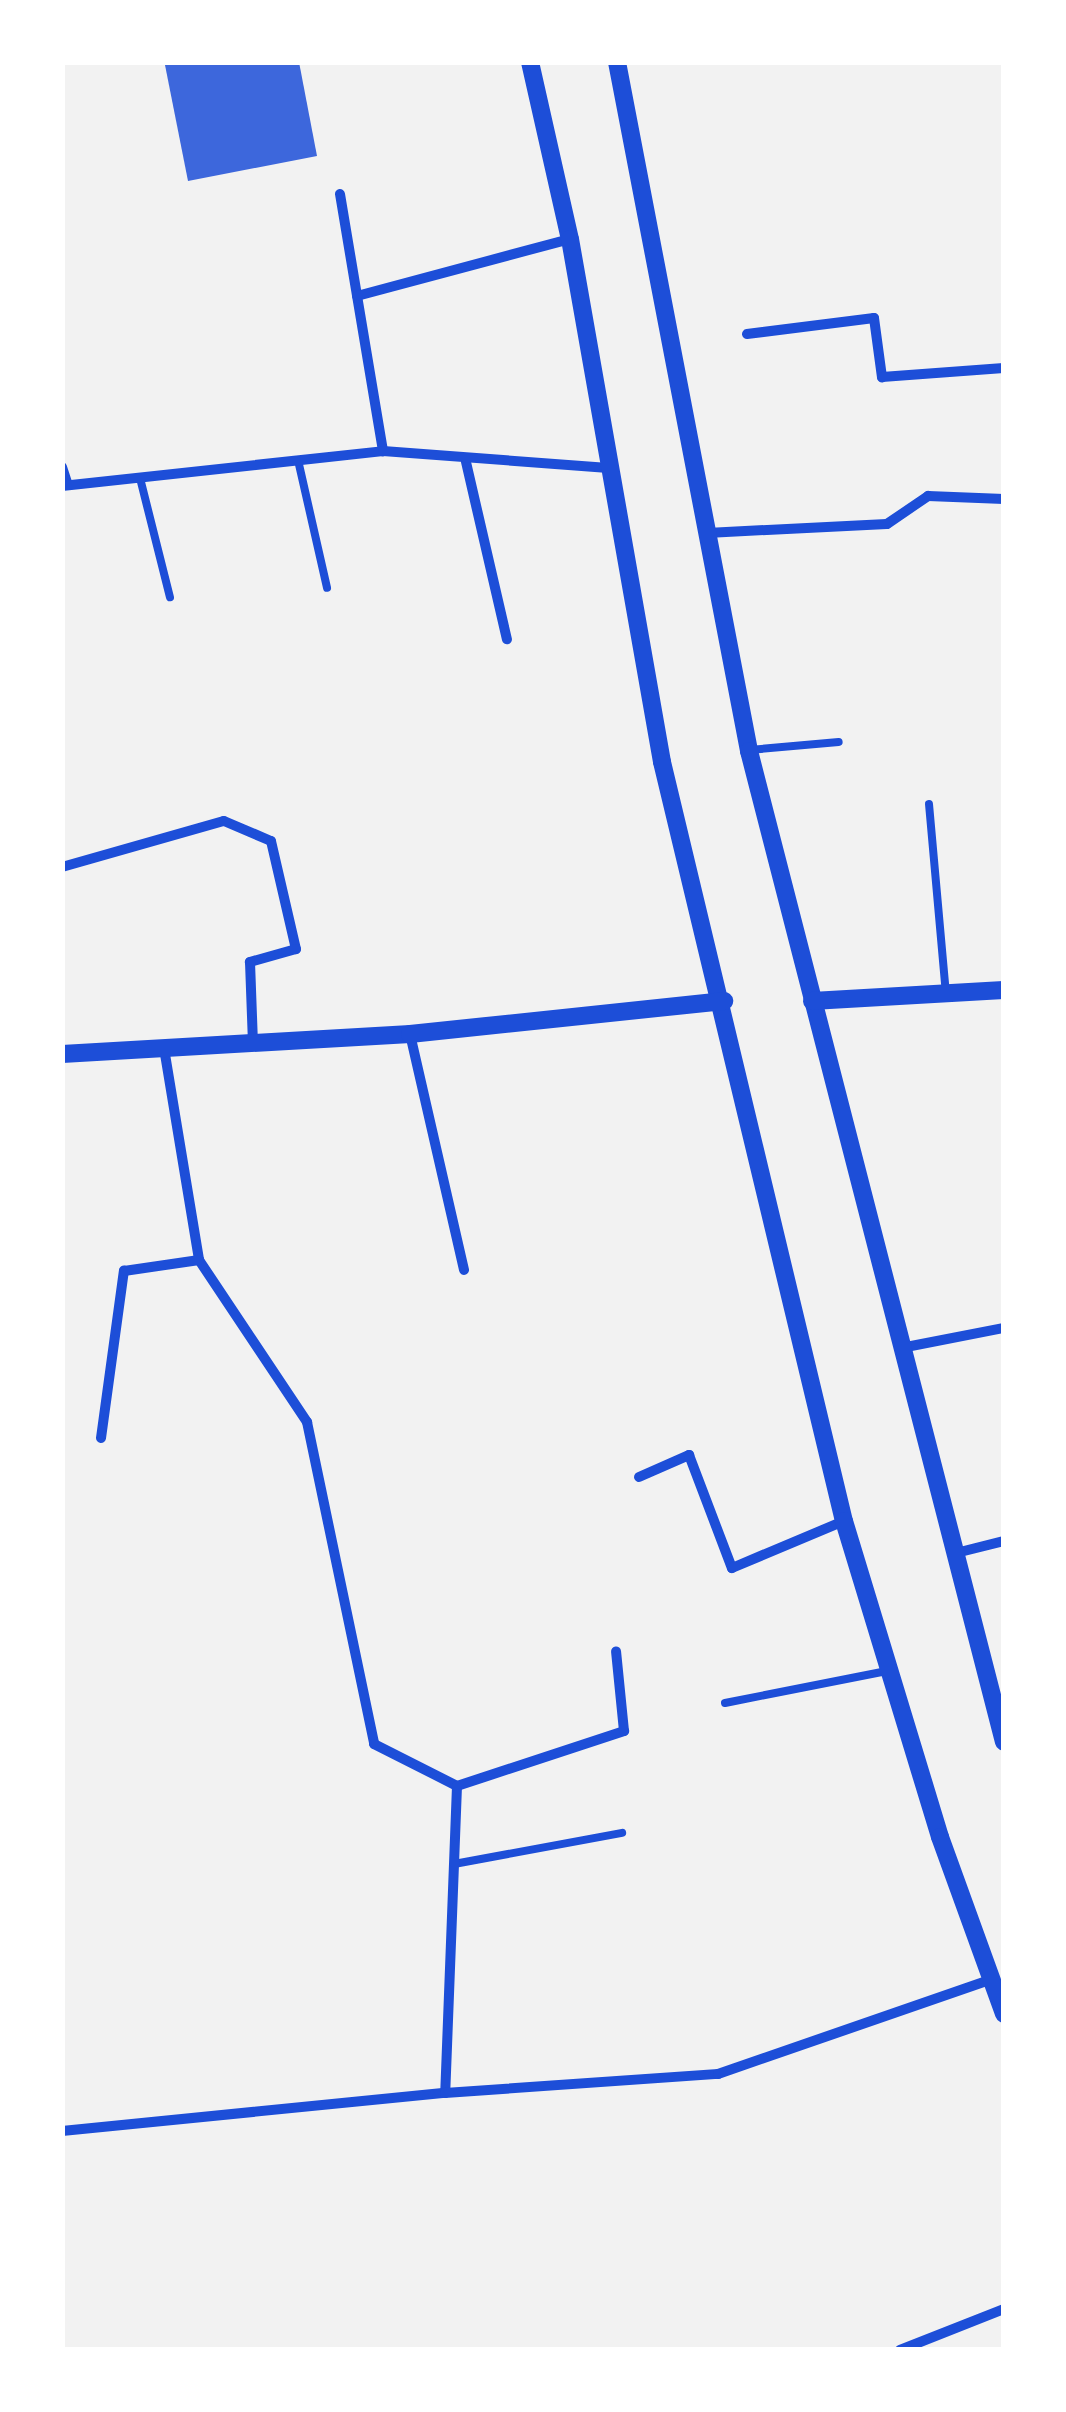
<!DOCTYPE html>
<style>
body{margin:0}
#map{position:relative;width:1066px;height:2412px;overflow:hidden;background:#f2f2f2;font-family:Rubik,sans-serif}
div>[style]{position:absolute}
.building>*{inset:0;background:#3d67dc}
.service>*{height:8px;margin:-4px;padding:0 4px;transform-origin:4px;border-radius:4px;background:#1d4ed8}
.minor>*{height:10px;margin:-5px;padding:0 5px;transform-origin:5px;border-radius:5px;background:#1d4ed8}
.tertiary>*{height:18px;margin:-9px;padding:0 9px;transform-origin:9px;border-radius:9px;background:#1d4ed8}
span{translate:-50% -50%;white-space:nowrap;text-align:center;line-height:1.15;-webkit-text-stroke:10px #fff;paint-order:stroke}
.frame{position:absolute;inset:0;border:65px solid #fff;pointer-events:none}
</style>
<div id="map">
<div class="building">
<div style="clip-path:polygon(299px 62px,317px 156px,188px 181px,165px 65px)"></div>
</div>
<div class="service">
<div style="left:298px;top:460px;width:131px;rotate:77.2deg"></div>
<div style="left:140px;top:478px;width:123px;rotate:75.9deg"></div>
<div style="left:749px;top:750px;width:90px;rotate:-5.1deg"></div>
<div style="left:929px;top:804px;width:190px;rotate:84.9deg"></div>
<div style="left:725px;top:1703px;width:165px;rotate:-11.2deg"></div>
<div style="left:454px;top:1864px;width:171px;rotate:-10.5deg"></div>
</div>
<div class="minor">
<div style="left:340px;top:194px;width:261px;rotate:80.5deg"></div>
<div style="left:357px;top:296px;width:220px;rotate:-15deg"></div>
<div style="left:747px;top:334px;width:128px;rotate:-7.2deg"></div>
<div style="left:874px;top:318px;width:60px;rotate:82.3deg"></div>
<div style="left:882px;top:377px;width:122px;rotate:-4.2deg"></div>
<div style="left:466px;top:462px;width:182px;rotate:77deg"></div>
<div style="left:62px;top:467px;width:19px;rotate:72deg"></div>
<div style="left:62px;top:486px;width:323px;rotate:-6.2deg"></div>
<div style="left:383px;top:451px;width:226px;rotate:4.3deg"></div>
<div style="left:707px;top:533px;width:180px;rotate:-2.9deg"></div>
<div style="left:887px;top:524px;width:50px;rotate:-34.3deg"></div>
<div style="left:928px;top:496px;width:76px;rotate:2.3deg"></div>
<div style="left:62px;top:867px;width:168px;rotate:-15.9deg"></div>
<div style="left:224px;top:821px;width:51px;rotate:23.1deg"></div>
<div style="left:271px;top:841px;width:111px;rotate:77deg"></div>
<div style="left:296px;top:949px;width:48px;rotate:164.2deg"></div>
<div style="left:250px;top:962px;width:82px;rotate:87.9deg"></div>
<div style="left:410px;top:1034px;width:242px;rotate:77.1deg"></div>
<div style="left:164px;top:1048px;width:215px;rotate:80.6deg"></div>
<div style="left:199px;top:1260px;width:195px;rotate:56.3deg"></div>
<div style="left:307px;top:1422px;width:329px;rotate:78.2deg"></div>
<div style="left:374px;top:1744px;width:93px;rotate:26.8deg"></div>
<div style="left:457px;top:1786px;width:307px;rotate:92.2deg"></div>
<div style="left:901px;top:1348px;width:105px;rotate:-11deg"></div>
<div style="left:101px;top:1438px;width:169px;rotate:-82.2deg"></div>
<div style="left:124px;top:1271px;width:76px;rotate:-8.3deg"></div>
<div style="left:639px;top:1477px;width:55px;rotate:-23.7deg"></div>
<div style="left:689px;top:1455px;width:121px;rotate:69.2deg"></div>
<div style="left:732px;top:1568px;width:121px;rotate:-22.8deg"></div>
<div style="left:952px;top:1554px;width:54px;rotate:-14deg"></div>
<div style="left:457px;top:1786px;width:176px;rotate:-18.2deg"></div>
<div style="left:624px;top:1731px;width:80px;rotate:-95.7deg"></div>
<div style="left:62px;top:2131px;width:385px;rotate:-5.7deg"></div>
<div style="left:445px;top:2093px;width:274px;rotate:-4deg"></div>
<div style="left:718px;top:2074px;width:288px;rotate:-19.1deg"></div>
<div style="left:900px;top:2350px;width:112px;rotate:-21.5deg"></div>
</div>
<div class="tertiary">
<div style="left:530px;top:62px;width:181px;rotate:77.3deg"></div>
<div style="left:570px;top:239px;width:531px;rotate:80.02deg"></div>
<div style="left:662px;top:762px;width:781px;rotate:76.52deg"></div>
<div style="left:844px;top:1521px;width:330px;rotate:73.1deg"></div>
<div style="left:940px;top:1837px;width:188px;rotate:70.1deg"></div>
<div style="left:617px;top:62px;width:702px;rotate:79.15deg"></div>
<div style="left:749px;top:751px;width:1023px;rotate:75.57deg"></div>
<div style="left:812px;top:1001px;width:192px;rotate:-3.3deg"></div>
<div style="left:62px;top:1054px;width:349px;rotate:-3.3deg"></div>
<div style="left:410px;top:1034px;width:316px;rotate:-6deg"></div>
</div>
<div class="frame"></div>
</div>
